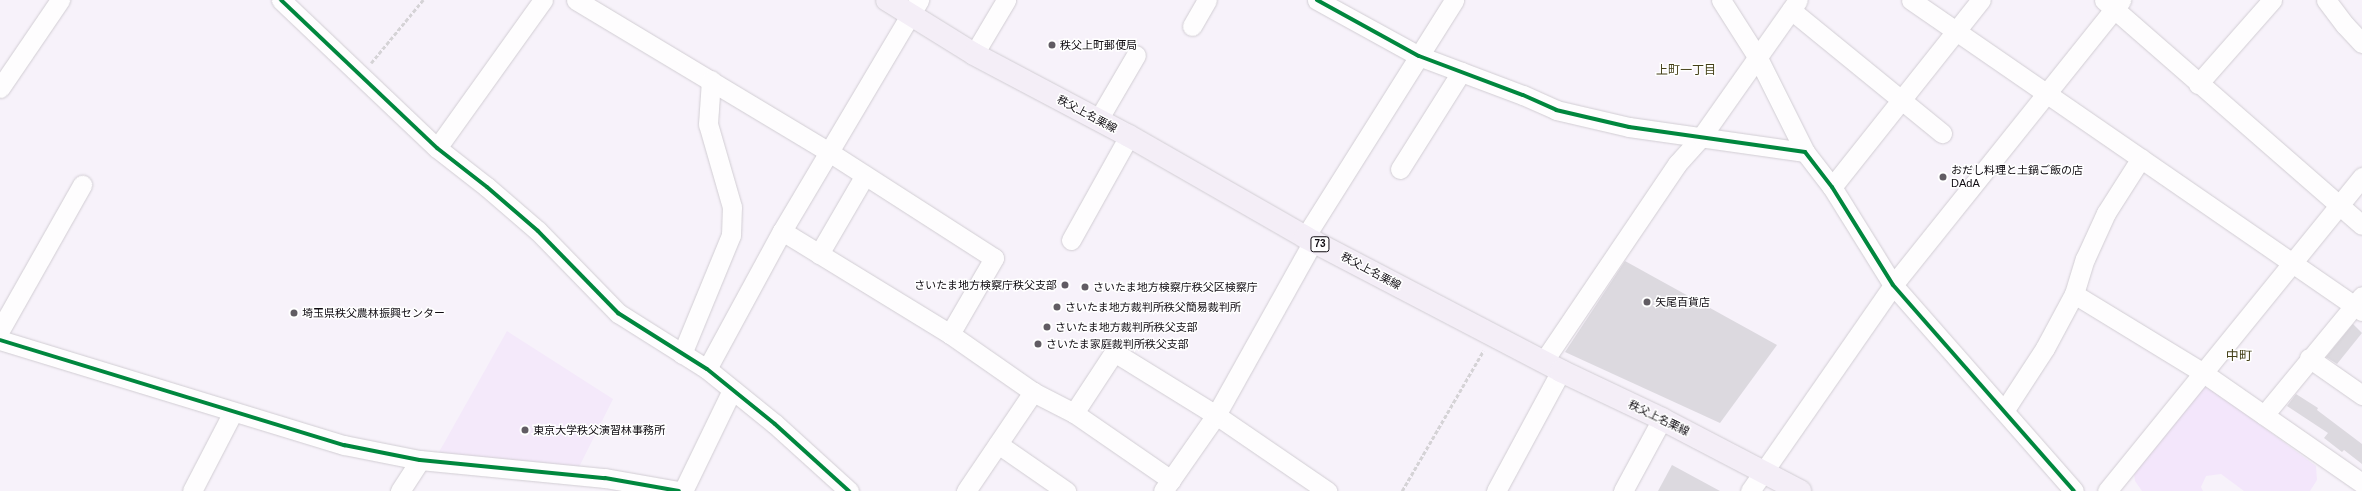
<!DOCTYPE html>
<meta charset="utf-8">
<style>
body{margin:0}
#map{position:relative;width:2362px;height:491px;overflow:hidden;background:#f7f2fa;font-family:Helvetica,"Noto Sans JP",sans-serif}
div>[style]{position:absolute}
.built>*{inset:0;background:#f4e9fa}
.green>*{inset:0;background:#f3e6fb}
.building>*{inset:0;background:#dcd9df}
.path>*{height:2.5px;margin-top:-1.25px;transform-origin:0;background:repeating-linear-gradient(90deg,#d5d3d6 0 4px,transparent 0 6px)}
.roads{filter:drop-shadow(0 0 1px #d1cdd3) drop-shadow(0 0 1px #d1cdd3)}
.minor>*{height:19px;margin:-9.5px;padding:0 9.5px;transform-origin:9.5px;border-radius:9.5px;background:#fefdfe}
.major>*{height:22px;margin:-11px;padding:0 11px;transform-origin:11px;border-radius:11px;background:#f4eef7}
.cycleway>*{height:4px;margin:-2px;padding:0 2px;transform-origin:2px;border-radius:2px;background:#00873e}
.dots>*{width:11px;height:11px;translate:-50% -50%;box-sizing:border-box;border:2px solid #fff;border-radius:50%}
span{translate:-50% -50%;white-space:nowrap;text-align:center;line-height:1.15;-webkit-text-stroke:3px #fff;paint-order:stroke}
.shield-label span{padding:1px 3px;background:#fff;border:1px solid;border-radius:3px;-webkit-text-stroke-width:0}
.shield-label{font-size:10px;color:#100c12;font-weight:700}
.poi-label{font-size:11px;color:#100c12}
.left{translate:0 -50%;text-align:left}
.right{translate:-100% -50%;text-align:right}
.street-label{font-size:11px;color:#100c12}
.neighbourhood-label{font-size:12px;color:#433f16}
.quarter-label{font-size:13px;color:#433f16}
</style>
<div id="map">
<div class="built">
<div style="clip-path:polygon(507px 331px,613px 399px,575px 475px,434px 461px)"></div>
</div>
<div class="green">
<div style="clip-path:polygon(2202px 382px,2316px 466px,2317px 480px,2310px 491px,2244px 491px,2221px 474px,2206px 476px,2201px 487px,2203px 491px,2142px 491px,2135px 481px,2134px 474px)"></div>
</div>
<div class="building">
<div style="clip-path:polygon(1625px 261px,1777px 345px,1720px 423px,1565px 352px)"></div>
<div style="clip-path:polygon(2353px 324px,2362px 333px,2337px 364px,2326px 357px)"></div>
<div style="clip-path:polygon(2296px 394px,2318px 408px,2317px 410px,2362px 444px,2362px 464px,2344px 450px,2342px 452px,2324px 438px,2328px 433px,2287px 406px)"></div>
<div style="clip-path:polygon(1672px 465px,1720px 491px,1658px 491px)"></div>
</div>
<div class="path">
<div style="left:371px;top:63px;width:82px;rotate:-50.5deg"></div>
<div style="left:1402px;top:491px;width:162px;rotate:-59.9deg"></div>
</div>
<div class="roads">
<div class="minor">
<div style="left:281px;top:0;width:215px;rotate:43.5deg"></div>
<div style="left:437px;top:148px;width:63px;rotate:38deg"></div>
<div style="left:487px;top:187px;width:67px;rotate:40.8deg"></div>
<div style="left:538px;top:231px;width:115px;rotate:45.7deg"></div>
<div style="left:618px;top:313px;width:105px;rotate:32.2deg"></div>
<div style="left:707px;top:369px;width:87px;rotate:39deg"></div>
<div style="left:775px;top:424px;width:100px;rotate:42.2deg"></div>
<div style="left:576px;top:0;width:295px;rotate:31deg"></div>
<div style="left:829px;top:152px;width:196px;rotate:32.7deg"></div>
<div style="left:994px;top:258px;width:88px;rotate:120.1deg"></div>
<div style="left:1317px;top:0;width:116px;rotate:28.8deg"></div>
<div style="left:1419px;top:56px;width:111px;rotate:20.6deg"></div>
<div style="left:1523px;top:95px;width:36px;rotate:24deg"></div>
<div style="left:1556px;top:110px;width:75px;rotate:13.1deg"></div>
<div style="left:1629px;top:127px;width:178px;rotate:8.1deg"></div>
<div style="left:1721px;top:0;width:69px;rotate:57.5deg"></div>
<div style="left:1758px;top:58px;width:105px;rotate:63.4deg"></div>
<div style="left:1805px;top:152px;width:44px;rotate:52.4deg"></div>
<div style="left:1832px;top:187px;width:115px;rotate:58.1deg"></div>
<div style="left:1893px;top:285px;width:274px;rotate:48.7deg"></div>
<div style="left:1911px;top:0;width:548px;rotate:34.59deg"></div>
<div style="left:2104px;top:0;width:342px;rotate:41.1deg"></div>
<div style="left:2326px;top:0;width:31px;rotate:53deg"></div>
<div style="left:2345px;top:25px;width:25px;rotate:47deg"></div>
<div style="left:1791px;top:10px;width:195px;rotate:39.2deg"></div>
<div style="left:1192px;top:26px;width:30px;rotate:-60deg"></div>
<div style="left:974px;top:54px;width:63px;rotate:-59.3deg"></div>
<div style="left:2198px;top:84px;width:112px;rotate:-48.6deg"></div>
<div style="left:0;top:88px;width:107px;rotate:-55.7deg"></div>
<div style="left:1098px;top:120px;width:75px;rotate:-59.7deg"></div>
<div style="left:437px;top:148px;width:182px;rotate:-54.4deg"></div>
<div style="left:1400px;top:169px;width:115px;rotate:-57.8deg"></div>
<div style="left:1832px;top:187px;width:239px;rotate:-51.5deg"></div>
<div style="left:782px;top:231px;width:197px;rotate:31.5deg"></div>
<div style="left:950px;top:334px;width:101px;rotate:34.9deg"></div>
<div style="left:1033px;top:392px;width:46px;rotate:27.1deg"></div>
<div style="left:1074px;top:413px;width:118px;rotate:34.6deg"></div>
<div style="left:1305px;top:237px;width:280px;rotate:-57.8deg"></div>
<div style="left:1071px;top:240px;width:119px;rotate:-60.9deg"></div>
<div style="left:819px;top:254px;width:91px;rotate:-59.8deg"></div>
<div style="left:2074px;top:294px;width:150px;rotate:31.4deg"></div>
<div style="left:2202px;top:372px;width:195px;rotate:34.8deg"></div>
<div style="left:0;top:330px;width:167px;rotate:-60.5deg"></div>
<div style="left:0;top:340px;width:360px;rotate:17deg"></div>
<div style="left:344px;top:445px;width:77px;rotate:11.2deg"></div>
<div style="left:420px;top:460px;width:186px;rotate:5.6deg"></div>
<div style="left:605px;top:478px;width:75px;rotate:10deg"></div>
<div style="left:682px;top:354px;width:129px;rotate:-67.6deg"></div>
<div style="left:731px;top:235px;width:28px;rotate:-88deg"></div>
<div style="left:732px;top:207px;width:86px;rotate:-106.1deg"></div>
<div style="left:708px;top:124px;width:44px;rotate:-86.1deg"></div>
<div style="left:2309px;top:358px;width:65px;rotate:34.9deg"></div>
<div style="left:1543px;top:362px;width:239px;rotate:-55.9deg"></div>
<div style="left:1677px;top:164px;width:38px;rotate:-48deg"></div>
<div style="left:1702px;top:136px;width:166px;rotate:-54.8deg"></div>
<div style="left:707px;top:369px;width:157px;rotate:-61.5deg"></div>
<div style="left:782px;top:231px;width:269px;rotate:-59.3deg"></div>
<div style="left:2004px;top:411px;width:75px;rotate:-56.9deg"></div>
<div style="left:2045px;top:348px;width:61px;rotate:-61.8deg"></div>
<div style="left:2074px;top:294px;width:37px;rotate:-73deg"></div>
<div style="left:2085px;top:259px;width:51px;rotate:-65.5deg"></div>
<div style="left:2106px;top:213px;width:65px;rotate:-57.5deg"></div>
<div style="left:1074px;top:413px;width:73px;rotate:-56.7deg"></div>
<div style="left:1114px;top:352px;width:120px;rotate:31.7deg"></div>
<div style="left:1216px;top:415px;width:135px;rotate:34.4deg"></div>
<div style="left:2264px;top:415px;width:154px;rotate:-50.5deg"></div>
<div style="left:998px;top:444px;width:83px;rotate:34.7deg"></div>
<div style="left:192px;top:491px;width:89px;rotate:-62.6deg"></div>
<div style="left:400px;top:491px;width:37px;rotate:-57deg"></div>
<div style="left:683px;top:491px;width:112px;rotate:-64.1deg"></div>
<div style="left:966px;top:491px;width:120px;rotate:-55.9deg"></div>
<div style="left:1163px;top:491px;width:93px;rotate:-55.1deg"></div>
<div style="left:1216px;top:415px;width:201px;rotate:-60.8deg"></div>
<div style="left:1496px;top:491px;width:136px;rotate:-61.6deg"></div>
<div style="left:1623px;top:491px;width:82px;rotate:-61.6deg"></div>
<div style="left:1750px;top:491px;width:251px;rotate:-55.2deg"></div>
<div style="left:1893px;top:285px;width:365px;rotate:-51.3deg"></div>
<div style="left:2107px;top:491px;width:405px;rotate:-50.9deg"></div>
</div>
<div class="major">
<div style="left:887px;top:0;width:102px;rotate:31.8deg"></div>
<div style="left:974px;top:54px;width:175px;rotate:27.9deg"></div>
<div style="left:1129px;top:136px;width:203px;rotate:29.8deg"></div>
<div style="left:1305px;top:237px;width:289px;rotate:27.6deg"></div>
<div style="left:1561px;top:371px;width:112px;rotate:25.4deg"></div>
<div style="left:1662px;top:419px;width:156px;rotate:27.6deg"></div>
</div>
</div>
<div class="cycleway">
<div style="left:281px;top:0;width:215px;rotate:43.5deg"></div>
<div style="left:437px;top:148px;width:63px;rotate:38deg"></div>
<div style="left:487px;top:187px;width:67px;rotate:40.8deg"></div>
<div style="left:538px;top:231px;width:115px;rotate:45.7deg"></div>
<div style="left:618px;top:313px;width:105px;rotate:32.2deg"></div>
<div style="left:707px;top:369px;width:87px;rotate:39deg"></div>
<div style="left:775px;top:424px;width:100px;rotate:42.2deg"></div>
<div style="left:1317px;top:0;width:116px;rotate:28.8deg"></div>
<div style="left:1419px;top:56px;width:111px;rotate:20.6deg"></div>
<div style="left:1523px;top:95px;width:36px;rotate:24deg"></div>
<div style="left:1556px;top:110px;width:75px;rotate:13.1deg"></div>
<div style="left:1629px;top:127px;width:178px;rotate:8.1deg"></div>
<div style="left:1805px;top:152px;width:44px;rotate:52.4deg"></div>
<div style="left:1832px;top:187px;width:115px;rotate:58.1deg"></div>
<div style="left:1893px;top:285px;width:274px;rotate:48.7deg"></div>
<div style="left:0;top:340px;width:360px;rotate:17deg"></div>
<div style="left:344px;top:445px;width:77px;rotate:11.2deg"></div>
<div style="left:420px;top:460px;width:186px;rotate:5.6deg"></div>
<div style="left:605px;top:478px;width:75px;rotate:10deg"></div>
</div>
<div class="dots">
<div style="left:1052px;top:45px;background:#615c63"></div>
<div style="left:1943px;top:177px;background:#615c63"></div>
<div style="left:1065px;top:285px;background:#615c63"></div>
<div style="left:1085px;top:287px;background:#615c63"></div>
<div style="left:1647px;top:302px;background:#615c63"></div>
<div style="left:1057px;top:307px;background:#615c63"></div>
<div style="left:294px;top:313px;background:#615c63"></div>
<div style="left:1047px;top:327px;background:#615c63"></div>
<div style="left:1038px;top:344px;background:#615c63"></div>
<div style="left:525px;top:430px;background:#615c63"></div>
</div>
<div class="shield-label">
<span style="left:1320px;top:244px">73</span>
</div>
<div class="poi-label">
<span class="left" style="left:1060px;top:45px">秩父上町郵便局</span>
<span class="left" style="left:1951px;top:177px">おだし料理と土鍋ご飯の店<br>DAdA</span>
<span class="right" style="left:1057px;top:285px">さいたま地方検察庁秩父支部</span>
<span class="left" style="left:1093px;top:287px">さいたま地方検察庁秩父区検察庁</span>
<span class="left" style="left:1655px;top:302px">矢尾百貨店</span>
<span class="left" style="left:1065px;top:307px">さいたま地方裁判所秩父簡易裁判所</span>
<span class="left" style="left:302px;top:313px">埼玉県秩父農林振興センター</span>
<span class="left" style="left:1055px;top:327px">さいたま地方裁判所秩父支部</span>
<span class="left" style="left:1046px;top:344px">さいたま家庭裁判所秩父支部</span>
<span class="left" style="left:533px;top:430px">東京大学秩父演習林事務所</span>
</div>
<div class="street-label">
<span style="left:1087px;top:114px;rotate:28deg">秩父上名栗線</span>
<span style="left:1371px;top:271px;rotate:28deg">秩父上名栗線</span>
<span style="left:1659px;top:418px;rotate:26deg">秩父上名栗線</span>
</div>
<div class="neighbourhood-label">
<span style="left:1686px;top:71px">上町一丁目</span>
</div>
<div class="quarter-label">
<span style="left:2239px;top:356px">中町</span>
</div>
</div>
